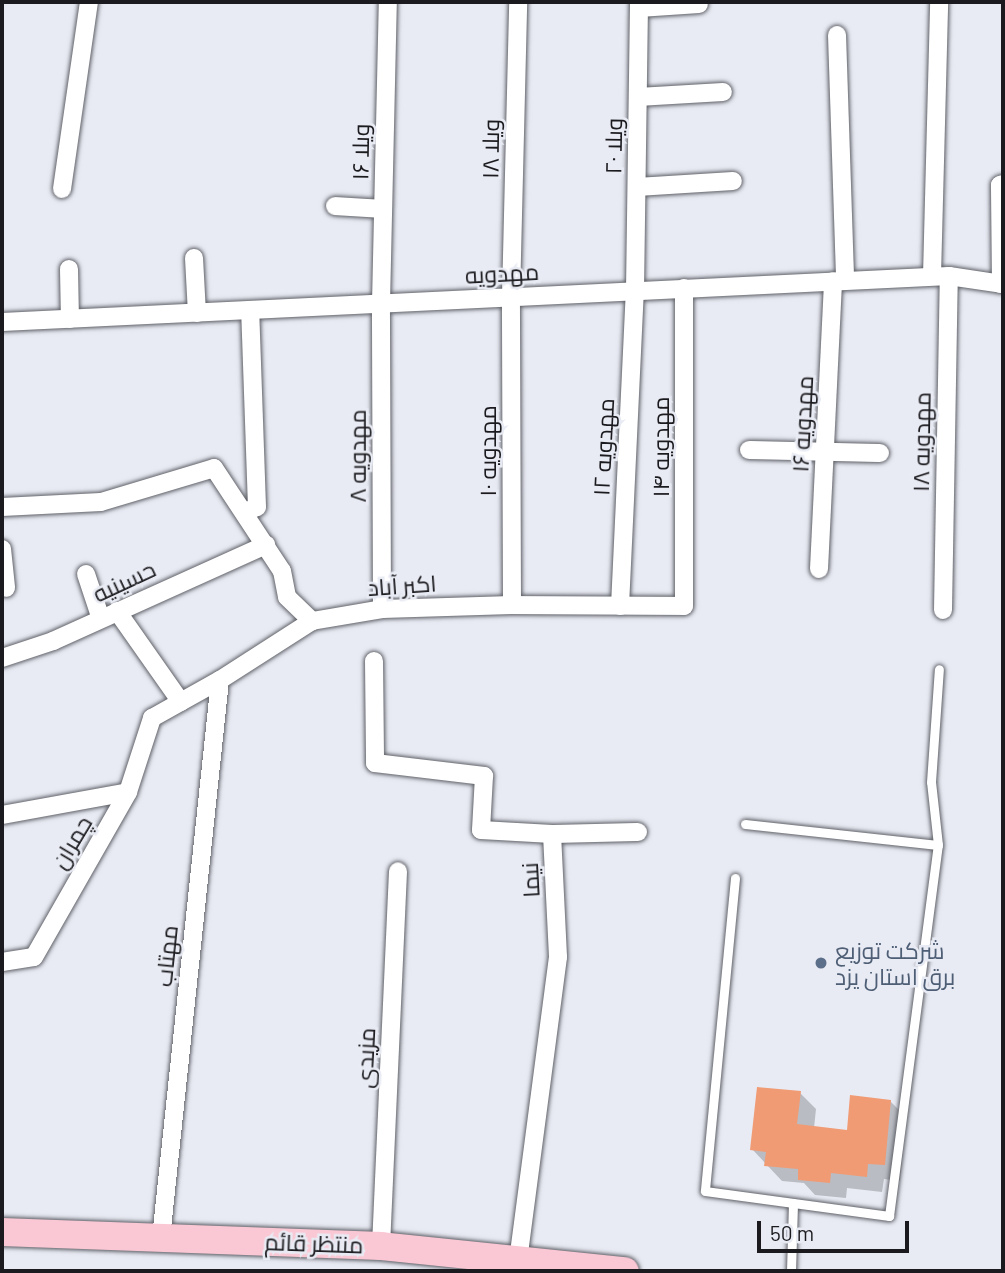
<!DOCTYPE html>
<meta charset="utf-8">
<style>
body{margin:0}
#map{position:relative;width:1005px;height:1273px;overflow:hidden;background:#e9ebf4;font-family:Barlow,Cairo,sans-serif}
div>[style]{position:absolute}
.shadow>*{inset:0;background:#0003}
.building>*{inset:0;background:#f09b74}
.roads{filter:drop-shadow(0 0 2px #5f6168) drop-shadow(0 0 2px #5f6168)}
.service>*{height:9px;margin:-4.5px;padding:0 4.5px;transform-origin:4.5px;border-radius:4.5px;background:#fff}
.minor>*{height:18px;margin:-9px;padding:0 9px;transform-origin:9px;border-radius:9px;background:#fff}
.primary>*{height:28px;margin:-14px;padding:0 14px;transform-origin:14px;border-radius:14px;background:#fac8d4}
.dots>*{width:19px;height:19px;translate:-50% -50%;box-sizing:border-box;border:4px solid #e9ebf4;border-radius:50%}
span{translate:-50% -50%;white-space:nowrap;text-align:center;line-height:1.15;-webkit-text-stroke:5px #e9ebf4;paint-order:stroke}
.street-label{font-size:23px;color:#1b1b1f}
.service-label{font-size:23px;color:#4e5e75}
.left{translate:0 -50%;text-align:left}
.frame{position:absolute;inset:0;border:4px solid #1b1b1f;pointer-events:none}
.scale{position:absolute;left:757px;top:1221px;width:152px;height:32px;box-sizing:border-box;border:4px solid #1b1b1f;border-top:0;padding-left:9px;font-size:21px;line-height:24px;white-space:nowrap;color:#1b1b1f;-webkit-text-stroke:5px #e9ebf4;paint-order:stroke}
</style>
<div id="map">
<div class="shadow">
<div style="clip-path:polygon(800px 1093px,816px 1109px,814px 1128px,848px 1132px,890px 1101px,906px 1117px,900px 1181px,884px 1179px,882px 1192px,847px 1188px,846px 1198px,815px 1195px,804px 1183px,782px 1181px,752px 1149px)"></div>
</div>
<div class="building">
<div style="clip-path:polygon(757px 1087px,801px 1091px,797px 1124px,847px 1130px,850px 1095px,891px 1100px,885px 1165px,868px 1164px,867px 1177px,831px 1173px,830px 1183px,798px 1180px,798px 1169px,764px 1166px,766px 1152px,750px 1150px)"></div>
</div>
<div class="roads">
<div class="service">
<div style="left:745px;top:824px;width:194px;rotate:6.2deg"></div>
<div style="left:735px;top:878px;width:314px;rotate:95.5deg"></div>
<div style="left:705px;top:1191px;width:186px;rotate:7.7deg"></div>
<div style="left:889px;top:1216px;width:374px;rotate:-82.5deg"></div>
<div style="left:938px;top:845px;width:63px;rotate:-96.3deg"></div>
<div style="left:931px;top:782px;width:113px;rotate:-86deg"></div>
<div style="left:791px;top:1271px;width:68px;rotate:-88.3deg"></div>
</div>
<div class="minor">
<div style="left:639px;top:8px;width:60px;rotate:-3.8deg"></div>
<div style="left:837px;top:35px;width:245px;rotate:88.1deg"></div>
<div style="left:638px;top:97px;width:85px;rotate:-3.4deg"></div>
<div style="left:637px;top:187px;width:96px;rotate:-3.6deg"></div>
<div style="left:62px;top:189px;width:189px;rotate:-81.8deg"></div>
<div style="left:335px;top:206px;width:48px;rotate:3.6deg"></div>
<div style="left:194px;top:258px;width:55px;rotate:86.9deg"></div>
<div style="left:69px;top:269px;width:50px;rotate:88.9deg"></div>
<div style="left:932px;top:276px;width:274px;rotate:-88.5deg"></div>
<div style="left:1001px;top:284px;width:99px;rotate:-90.6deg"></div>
<div style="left:1000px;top:185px;width:3px;rotate:-18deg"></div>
<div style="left:2px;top:322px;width:948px;rotate:-2.78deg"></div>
<div style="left:949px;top:276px;width:55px;rotate:8.4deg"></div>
<div style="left:749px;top:450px;width:131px;rotate:1.3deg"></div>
<div style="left:2px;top:507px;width:99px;rotate:-2.9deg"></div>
<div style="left:101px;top:502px;width:118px;rotate:-16.7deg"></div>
<div style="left:214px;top:468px;width:123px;rotate:56.6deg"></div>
<div style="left:282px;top:571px;width:26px;rotate:79deg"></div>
<div style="left:287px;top:597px;width:35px;rotate:44deg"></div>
<div style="left:245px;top:512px;width:13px;rotate:-23deg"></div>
<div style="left:257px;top:507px;width:197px;rotate:-92deg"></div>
<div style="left:2px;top:549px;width:39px;rotate:84deg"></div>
<div style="left:819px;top:569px;width:288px;rotate:-87.2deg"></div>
<div style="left:86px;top:574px;width:47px;rotate:71.6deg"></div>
<div style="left:512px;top:605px;width:308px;rotate:-90.2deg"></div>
<div style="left:511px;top:297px;width:295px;rotate:-88.6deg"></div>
<div style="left:620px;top:606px;width:315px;rotate:-87.3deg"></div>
<div style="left:635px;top:291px;width:289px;rotate:-89.2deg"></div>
<div style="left:382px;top:609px;width:306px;rotate:-90.2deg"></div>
<div style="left:381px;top:303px;width:301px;rotate:-88.7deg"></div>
<div style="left:943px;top:610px;width:334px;rotate:-89deg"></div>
<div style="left:117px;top:611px;width:111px;rotate:54.9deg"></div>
<div style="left:2px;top:658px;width:54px;rotate:-18.4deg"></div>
<div style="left:53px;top:641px;width:234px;rotate:-24.3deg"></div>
<div style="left:374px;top:661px;width:102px;rotate:89.4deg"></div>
<div style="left:375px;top:763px;width:110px;rotate:6.8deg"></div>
<div style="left:484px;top:776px;width:54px;rotate:93.2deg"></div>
<div style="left:481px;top:830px;width:71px;rotate:3.2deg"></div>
<div style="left:552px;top:834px;width:123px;rotate:87.2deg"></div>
<div style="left:558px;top:957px;width:306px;rotate:97.5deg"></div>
<div style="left:2px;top:815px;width:128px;rotate:-10.3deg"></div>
<div style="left:552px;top:834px;width:86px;rotate:-1.3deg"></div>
<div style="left:2px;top:962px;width:32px;rotate:-9deg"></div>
<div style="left:34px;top:957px;width:190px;rotate:-60.3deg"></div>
<div style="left:128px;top:792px;width:78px;rotate:-72deg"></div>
<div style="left:152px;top:718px;width:78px;rotate:-29.2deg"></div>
<div style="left:220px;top:680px;width:109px;rotate:-32.7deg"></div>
<div style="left:312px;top:621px;width:71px;rotate:-9.7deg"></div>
<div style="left:382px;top:609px;width:130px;rotate:-1.8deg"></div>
<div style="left:512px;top:605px;width:172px;rotate:0.3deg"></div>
<div style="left:684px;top:606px;width:318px;rotate:-90deg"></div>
<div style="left:161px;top:1238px;width:561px;rotate:-83.96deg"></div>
<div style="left:381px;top:1246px;width:375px;rotate:-87.4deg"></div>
</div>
<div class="primary">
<div style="left:2px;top:1232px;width:379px;rotate:2.1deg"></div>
<div style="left:381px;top:1246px;width:245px;rotate:5.9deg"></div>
</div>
</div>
<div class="dots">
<div style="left:821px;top:963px;background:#5c6f8a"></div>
</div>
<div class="street-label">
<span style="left:613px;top:146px;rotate:-89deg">ویلا ۲۰</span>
<span style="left:490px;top:149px;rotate:-89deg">ویلا ۱۸</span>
<span style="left:360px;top:152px;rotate:-89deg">ویلا ۱۶</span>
<span style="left:502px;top:273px;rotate:-3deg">مهدویه</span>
<span style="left:802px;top:424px;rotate:-87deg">مهدویه ۱۶</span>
<span style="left:921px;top:442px;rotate:-89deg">مهدویه ۱۸</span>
<span style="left:603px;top:447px;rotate:-87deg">مهدویه ۱۲</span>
<span style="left:660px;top:447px;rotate:-90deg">مهدویه ۱۴</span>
<span style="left:487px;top:451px;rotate:-90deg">مهدویه ۱۰</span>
<span style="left:357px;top:456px;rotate:-90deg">مهدویه ۸</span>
<span style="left:124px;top:581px;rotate:-25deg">حسینیه</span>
<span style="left:402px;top:585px;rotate:-4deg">اکبر آباد</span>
<span style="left:71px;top:842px;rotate:-59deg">چمران</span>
<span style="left:530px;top:880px;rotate:-93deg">نیما</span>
<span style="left:166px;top:956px;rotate:-84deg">مهتاب</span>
<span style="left:365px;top:1058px;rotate:-87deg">مزیدی</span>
<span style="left:314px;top:1243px;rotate:2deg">منتظر قائم</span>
</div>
<div class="service-label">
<span class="left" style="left:835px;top:963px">شرکت توزیع<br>برق استان یزد</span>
</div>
<div class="frame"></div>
<div class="scale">50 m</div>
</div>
